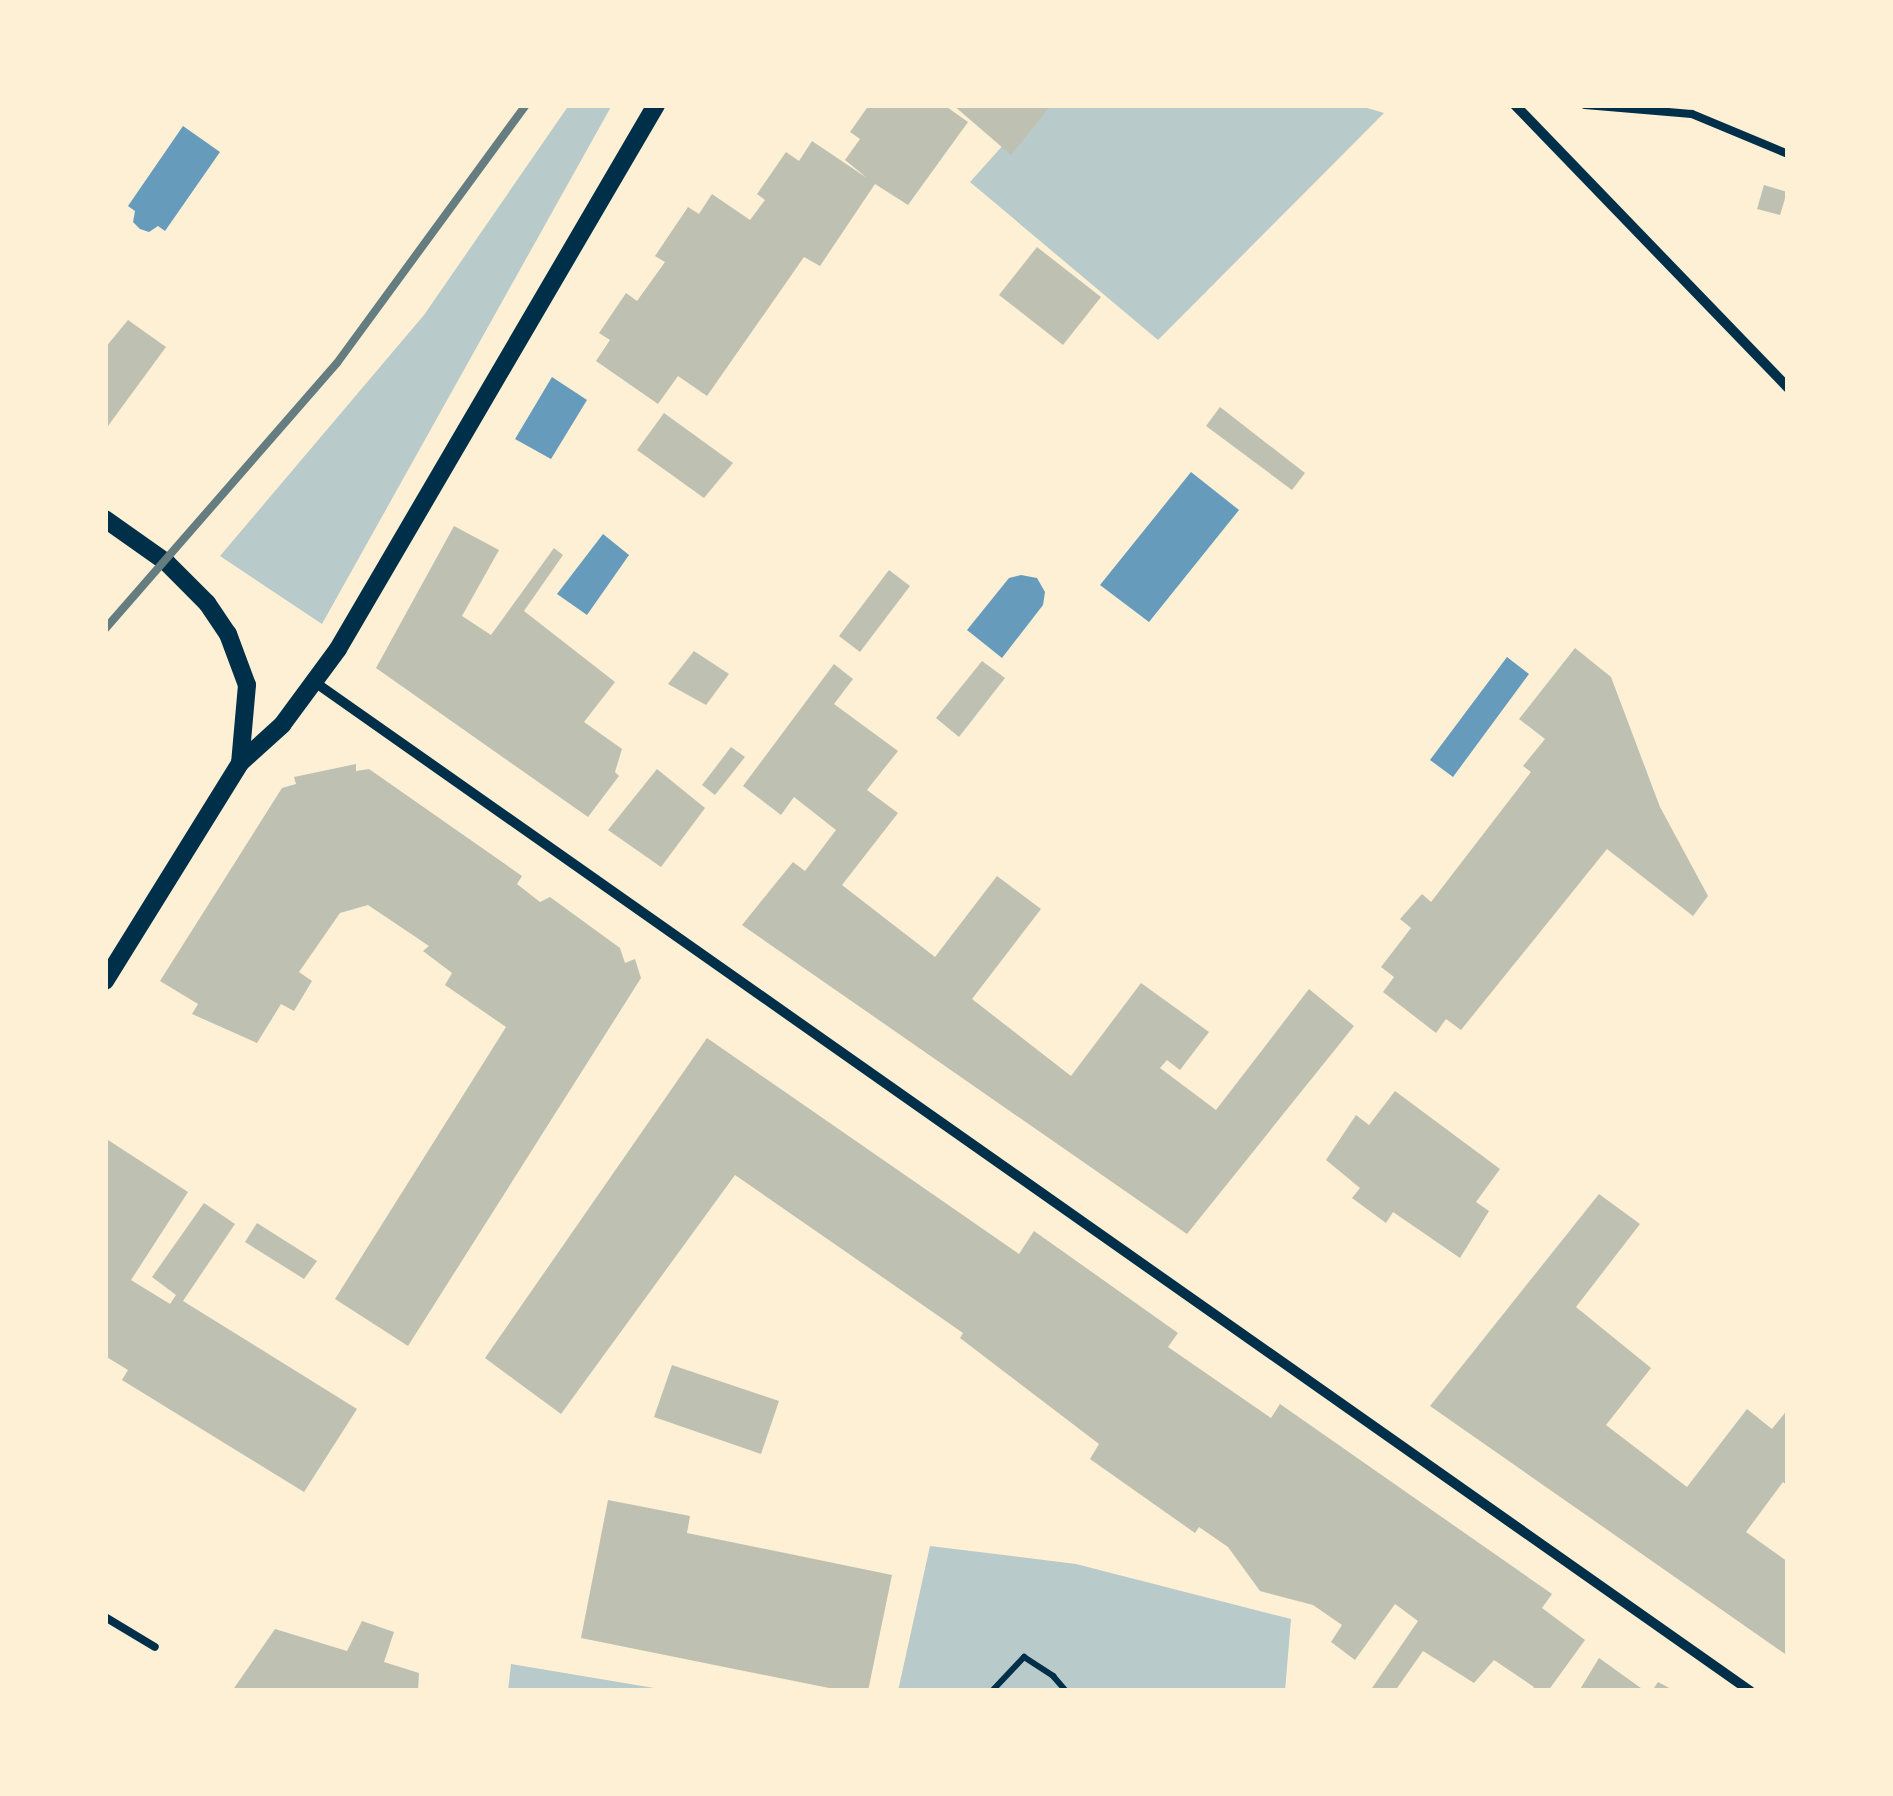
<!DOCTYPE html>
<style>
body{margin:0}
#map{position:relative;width:1893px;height:1796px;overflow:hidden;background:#fdf0d5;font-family:"Playfair Display",serif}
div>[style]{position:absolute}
.green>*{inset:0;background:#b9caca}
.water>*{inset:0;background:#669bbc}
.building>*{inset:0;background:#bec0b2}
.path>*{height:6px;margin:-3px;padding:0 3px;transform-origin:3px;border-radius:3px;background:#003049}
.service>*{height:8px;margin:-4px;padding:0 4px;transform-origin:4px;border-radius:4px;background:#003049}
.minor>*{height:10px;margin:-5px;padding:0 5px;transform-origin:5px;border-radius:5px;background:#003049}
.tertiary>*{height:18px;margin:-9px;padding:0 9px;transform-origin:9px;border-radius:9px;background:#003049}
.rail>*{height:8px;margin:-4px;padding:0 4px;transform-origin:4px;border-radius:4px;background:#657d81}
span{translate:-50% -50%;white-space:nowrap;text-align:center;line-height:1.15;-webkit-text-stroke:8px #fdf0d5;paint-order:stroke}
.frame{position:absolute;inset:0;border:108px solid #fdf0d5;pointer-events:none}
</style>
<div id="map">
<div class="green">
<div style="clip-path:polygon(569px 105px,612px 105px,322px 624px,220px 556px,424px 315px)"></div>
<div style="clip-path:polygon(1039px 105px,1357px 105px,1384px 113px,1158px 340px,970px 182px)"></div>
<div style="clip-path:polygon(930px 1546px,1076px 1564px,1291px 1619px,1285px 1691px,898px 1691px)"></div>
<div style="clip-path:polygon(511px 1664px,672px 1691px,508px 1691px)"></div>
</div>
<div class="water">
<div style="clip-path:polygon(183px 126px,220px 152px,165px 231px,158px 226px,149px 232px,140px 229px,133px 222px,135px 211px,128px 206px)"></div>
<div style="clip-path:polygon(552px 377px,587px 400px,551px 459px,515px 439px)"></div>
<div style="clip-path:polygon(1191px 472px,1239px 510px,1149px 622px,1100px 585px)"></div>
<div style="clip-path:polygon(603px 534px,629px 555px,587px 615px,557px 594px)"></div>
<div style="clip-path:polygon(1021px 575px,1037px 578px,1045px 592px,1043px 605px,1002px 658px,967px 630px,1009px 578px)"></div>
<div style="clip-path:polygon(1507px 657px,1529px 674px,1453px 777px,1430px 760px)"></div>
</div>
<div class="building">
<div style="clip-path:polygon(869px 105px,944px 105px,968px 122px,908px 205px,875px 184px,820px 266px,804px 257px,707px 396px,678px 376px,658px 404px,596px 361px,610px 340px,599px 333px,626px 293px,637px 301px,665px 262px,655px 256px,688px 207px,699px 214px,712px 194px,750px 220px,765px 200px,757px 194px,786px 152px,799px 161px,812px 141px,867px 178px,845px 160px,860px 139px,850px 132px)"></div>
<div style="clip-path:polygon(953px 105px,1051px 105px,1011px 155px)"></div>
<div style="clip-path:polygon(1764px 185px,1787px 192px,1780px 215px,1757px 209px)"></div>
<div style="clip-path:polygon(1037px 247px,1101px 297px,1063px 345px,999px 295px)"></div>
<div style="clip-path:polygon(128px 320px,166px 347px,105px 430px,105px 348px)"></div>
<div style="clip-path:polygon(1220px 407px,1305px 473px,1292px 490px,1206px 426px)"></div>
<div style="clip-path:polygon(664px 413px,733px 463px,704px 498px,637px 450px)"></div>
<div style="clip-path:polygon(454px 526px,499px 550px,462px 616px,491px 635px,554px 548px,563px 555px,524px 611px,615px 682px,584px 722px,622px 749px,615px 772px,619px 776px,588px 817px,376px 668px)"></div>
<div style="clip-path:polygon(889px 570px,910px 586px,860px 652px,839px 636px)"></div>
<div style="clip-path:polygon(1575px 648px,1611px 677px,1660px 807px,1708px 896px,1693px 916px,1607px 849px,1461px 1030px,1446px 1019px,1436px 1033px,1383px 992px,1394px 977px,1381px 967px,1411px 928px,1400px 919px,1422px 894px,1431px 902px,1531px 772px,1523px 766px,1545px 739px,1519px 719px)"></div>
<div style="clip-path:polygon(694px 651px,729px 674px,706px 705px,668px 684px)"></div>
<div style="clip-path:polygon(982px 661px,1005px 678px,959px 737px,936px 718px)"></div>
<div style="clip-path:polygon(834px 664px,853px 679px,834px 704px,898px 751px,867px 790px,898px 813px,842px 885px,935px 957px,997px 876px,1041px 909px,972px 999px,1071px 1076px,1141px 983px,1209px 1032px,1180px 1070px,1167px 1060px,1160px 1068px,1216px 1110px,1309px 989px,1354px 1026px,1187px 1234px,742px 925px,793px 862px,805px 871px,836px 830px,794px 797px,781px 815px,743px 786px)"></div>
<div style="clip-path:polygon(731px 747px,745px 757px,715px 795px,702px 785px)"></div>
<div style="clip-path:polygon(356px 764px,356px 771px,369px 769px,522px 876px,517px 884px,540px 902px,550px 897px,620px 948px,625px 963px,635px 959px,641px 978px,408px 1346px,335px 1299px,506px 1027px,445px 985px,452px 973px,423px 951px,429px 946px,368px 905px,340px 913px,299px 972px,312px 981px,294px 1011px,281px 1004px,257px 1043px,192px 1014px,198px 1004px,160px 981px,282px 788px,296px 784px,294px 777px)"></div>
<div style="clip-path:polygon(657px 769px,705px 808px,661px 867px,608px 830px)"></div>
<div style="clip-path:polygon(707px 1038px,1019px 1254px,1034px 1231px,1178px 1333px,1168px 1347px,1271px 1418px,1280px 1404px,1552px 1594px,1542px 1608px,1585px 1640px,1548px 1691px,1531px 1691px,1534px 1687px,1494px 1660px,1474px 1683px,1423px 1651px,1395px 1691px,1370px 1691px,1418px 1621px,1395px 1604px,1355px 1660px,1331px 1642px,1342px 1625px,1313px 1605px,1260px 1591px,1228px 1547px,1199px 1527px,1195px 1533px,1090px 1459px,1099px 1444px,960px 1338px,963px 1333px,735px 1175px,561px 1414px,485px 1358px)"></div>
<div style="clip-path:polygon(1395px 1091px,1500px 1169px,1476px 1202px,1489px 1211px,1460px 1258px,1393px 1212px,1386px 1223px,1352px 1198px,1360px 1188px,1326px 1160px,1356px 1115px,1369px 1125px)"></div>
<div style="clip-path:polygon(105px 1138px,188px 1192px,131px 1280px,170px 1304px,176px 1295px,152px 1277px,204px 1203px,235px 1224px,183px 1301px,357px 1409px,304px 1492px,122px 1380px,128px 1370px,105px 1356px)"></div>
<div style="clip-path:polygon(1599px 1194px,1640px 1224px,1576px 1307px,1651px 1368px,1606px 1425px,1687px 1487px,1747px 1409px,1772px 1429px,1788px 1409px,1788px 1486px,1783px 1482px,1746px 1532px,1788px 1562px,1788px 1656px,1430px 1406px)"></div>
<div style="clip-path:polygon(257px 1223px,317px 1261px,304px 1279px,245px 1242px)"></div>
<div style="clip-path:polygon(672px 1365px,779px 1401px,761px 1454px,654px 1417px)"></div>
<div style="clip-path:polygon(608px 1500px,690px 1516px,687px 1533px,892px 1575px,868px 1691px,844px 1691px,581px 1638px)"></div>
<div style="clip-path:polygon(362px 1621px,394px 1632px,384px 1662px,419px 1673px,418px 1691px,232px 1691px,275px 1629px,347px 1651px)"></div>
<div style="clip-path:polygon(1599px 1658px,1645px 1691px,1579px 1691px)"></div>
<div style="clip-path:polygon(1658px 1682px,1675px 1691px,1652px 1691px)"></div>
</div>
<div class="path">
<div style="left:992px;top:1691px;width:47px;rotate:-46.7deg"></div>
<div style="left:1024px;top:1657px;width:35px;rotate:33deg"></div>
<div style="left:1053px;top:1676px;width:20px;rotate:49deg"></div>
</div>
<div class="service">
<div style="left:1585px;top:105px;width:107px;rotate:4.8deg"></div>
<div style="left:1692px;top:114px;width:104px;rotate:22.6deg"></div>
<div style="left:105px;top:1617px;width:58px;rotate:31deg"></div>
</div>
<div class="minor">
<div style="left:1515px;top:105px;width:393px;rotate:46deg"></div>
<div style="left:316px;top:683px;width:1753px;rotate:35.1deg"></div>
</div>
<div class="tertiary">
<div style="left:105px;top:519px;width:75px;rotate:35.2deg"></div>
<div style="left:166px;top:562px;width:58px;rotate:45deg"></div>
<div style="left:207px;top:603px;width:37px;rotate:56deg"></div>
<div style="left:228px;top:634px;width:54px;rotate:69.6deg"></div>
<div style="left:247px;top:685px;width:78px;rotate:95.1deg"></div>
<div style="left:105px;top:981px;width:256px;rotate:-58.2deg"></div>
<div style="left:240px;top:763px;width:57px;rotate:-42.1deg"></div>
<div style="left:282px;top:725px;width:94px;rotate:-53.6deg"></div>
<div style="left:338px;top:649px;width:630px;rotate:-59.69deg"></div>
</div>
<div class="rail">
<div style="left:105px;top:629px;width:353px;rotate:-48.9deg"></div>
<div style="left:337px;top:363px;width:320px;rotate:-53.8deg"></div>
</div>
<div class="frame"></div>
</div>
